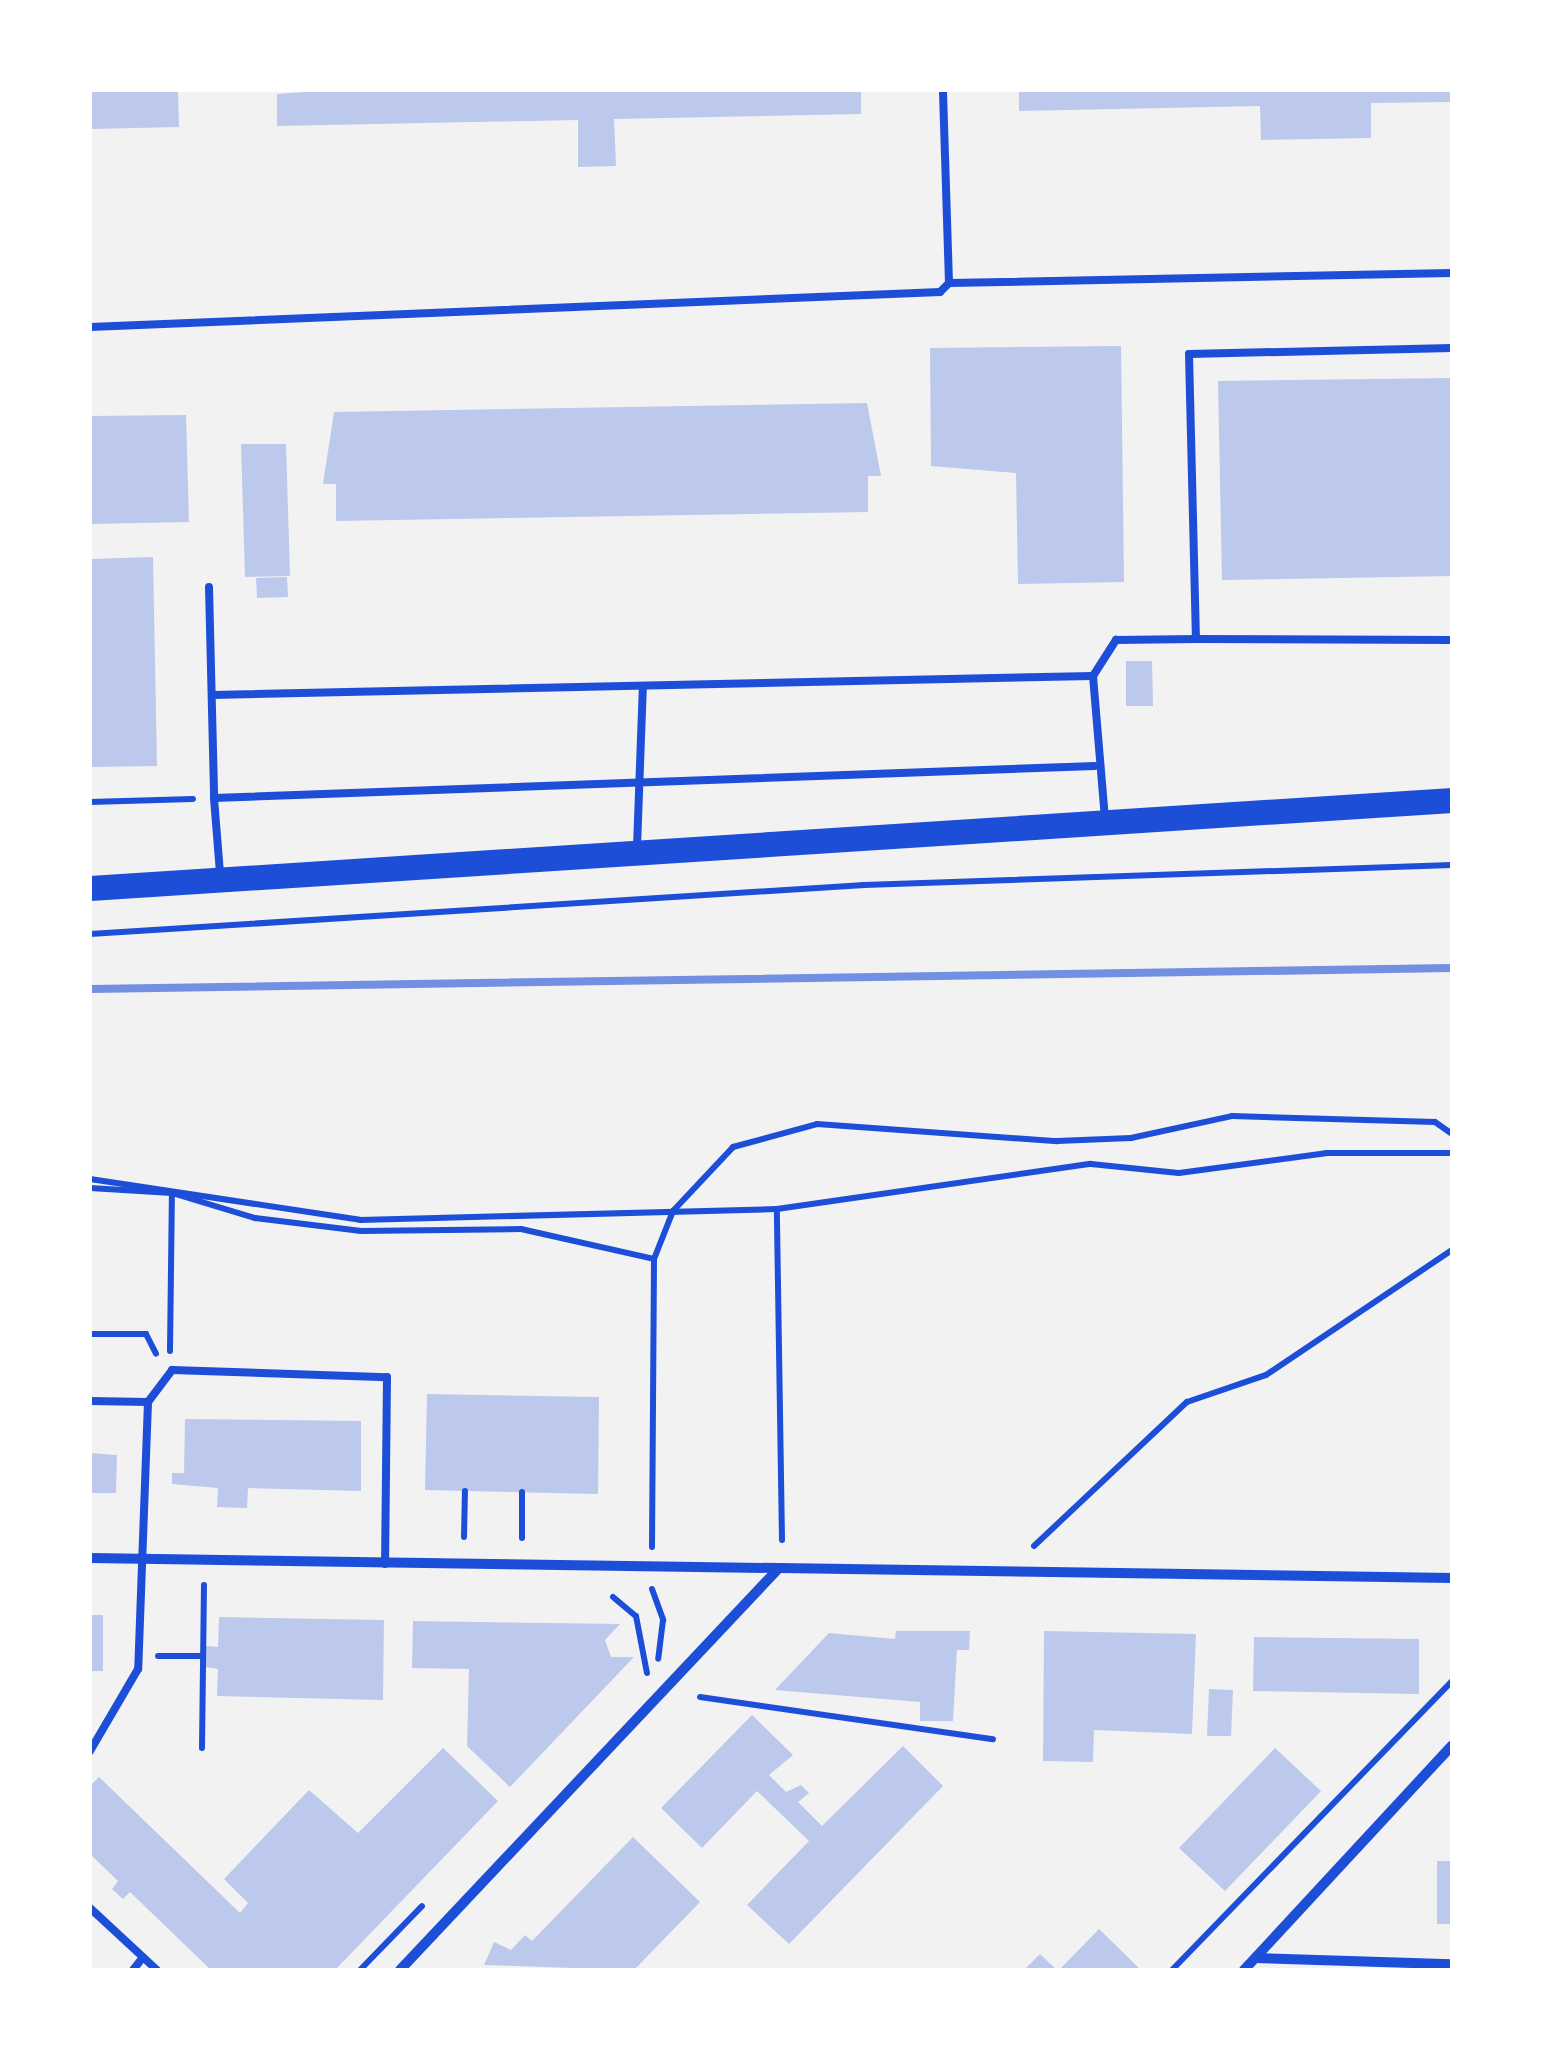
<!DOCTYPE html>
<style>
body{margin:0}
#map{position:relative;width:1542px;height:2060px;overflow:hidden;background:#f2f2f2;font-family:"Asap Condensed",sans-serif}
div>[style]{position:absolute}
.building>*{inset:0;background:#bdc9ec}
.path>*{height:6px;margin:-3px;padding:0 3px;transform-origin:3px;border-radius:3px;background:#1d4ed8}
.service>*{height:8px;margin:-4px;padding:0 4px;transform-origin:4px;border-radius:4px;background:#1d4ed8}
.minor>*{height:10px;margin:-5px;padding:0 5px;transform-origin:5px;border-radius:5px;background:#1d4ed8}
.primary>*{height:25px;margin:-12.5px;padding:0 12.5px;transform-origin:12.5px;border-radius:12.5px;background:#1d4ed8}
.rail>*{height:8px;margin:-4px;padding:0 4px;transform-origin:4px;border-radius:4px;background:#7290e2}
span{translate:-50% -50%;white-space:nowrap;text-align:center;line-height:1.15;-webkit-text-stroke:8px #fff;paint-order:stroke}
.frame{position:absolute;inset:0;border:92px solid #fff;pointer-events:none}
</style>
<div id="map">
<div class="building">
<div style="clip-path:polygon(90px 90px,178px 90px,179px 127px,90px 129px)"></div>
<div style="clip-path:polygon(329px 90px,861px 90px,861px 114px,614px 119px,616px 166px,578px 167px,578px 120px,277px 126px,277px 94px)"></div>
<div style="clip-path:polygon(1019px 90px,1452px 90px,1452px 102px,1371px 103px,1371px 138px,1261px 140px,1260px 106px,1019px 111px)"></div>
<div style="clip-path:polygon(1121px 346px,1124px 582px,1018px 584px,1016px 473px,931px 466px,930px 348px)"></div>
<div style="clip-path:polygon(1452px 378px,1452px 576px,1222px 580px,1218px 381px)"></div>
<div style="clip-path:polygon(867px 403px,881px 476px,868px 476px,868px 512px,336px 521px,336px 484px,323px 484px,334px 412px)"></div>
<div style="clip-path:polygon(186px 415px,189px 522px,90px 524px,90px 416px)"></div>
<div style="clip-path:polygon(241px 444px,286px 444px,290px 576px,245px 577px)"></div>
<div style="clip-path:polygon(153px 557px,157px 766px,90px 767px,90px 559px)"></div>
<div style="clip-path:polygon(287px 577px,288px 597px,257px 598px,256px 578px)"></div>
<div style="clip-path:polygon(1126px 661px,1152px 661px,1153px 706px,1126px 706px)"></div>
<div style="clip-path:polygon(427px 1394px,599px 1397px,598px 1494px,425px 1490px)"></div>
<div style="clip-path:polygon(185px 1419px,361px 1421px,361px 1491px,248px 1488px,247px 1508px,217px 1507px,218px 1488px,172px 1484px,172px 1473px,184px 1473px)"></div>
<div style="clip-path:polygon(90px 1453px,117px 1455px,116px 1493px,90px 1493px)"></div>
<div style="clip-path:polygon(90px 1615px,103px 1615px,103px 1671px,90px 1671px)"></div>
<div style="clip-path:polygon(219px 1617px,384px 1620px,383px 1700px,217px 1696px,218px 1669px,205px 1667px,205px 1646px,218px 1647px)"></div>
<div style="clip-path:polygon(413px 1621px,620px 1624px,605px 1640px,611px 1657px,634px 1657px,510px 1787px,467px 1746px,469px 1669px,412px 1668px)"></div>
<div style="clip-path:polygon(896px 1631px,970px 1631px,969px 1650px,957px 1650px,953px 1721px,920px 1721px,920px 1702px,775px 1690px,829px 1633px,895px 1639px)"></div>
<div style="clip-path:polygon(1044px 1631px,1196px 1634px,1192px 1734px,1094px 1730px,1093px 1762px,1043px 1761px)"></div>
<div style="clip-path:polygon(1254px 1637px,1419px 1639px,1419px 1694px,1253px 1691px)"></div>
<div style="clip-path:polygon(1209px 1689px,1233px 1690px,1231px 1736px,1207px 1736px)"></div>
<div style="clip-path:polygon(752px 1715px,793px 1755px,769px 1775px,786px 1792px,801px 1785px,809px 1793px,798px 1802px,822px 1826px,903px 1746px,943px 1786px,789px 1944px,747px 1905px,809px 1841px,757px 1791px,702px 1848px,661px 1808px)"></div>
<div style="clip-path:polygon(443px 1748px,498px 1801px,335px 1970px,211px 1970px,130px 1892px,123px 1899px,112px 1889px,118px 1881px,90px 1854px,90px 1786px,99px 1777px,240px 1913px,248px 1903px,224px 1879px,309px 1790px,358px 1833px)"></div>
<div style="clip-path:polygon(1275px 1748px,1321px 1791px,1225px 1891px,1179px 1848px)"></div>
<div style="clip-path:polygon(633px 1837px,700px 1902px,634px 1970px,484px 1965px,494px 1942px,511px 1950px,525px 1935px,532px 1941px)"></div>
<div style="clip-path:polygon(1437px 1861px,1452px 1861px,1452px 1924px,1437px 1924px)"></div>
<div style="clip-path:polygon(1099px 1929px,1141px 1970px,1059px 1970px)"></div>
<div style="clip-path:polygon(1040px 1954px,1057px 1970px,1024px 1970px)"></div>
</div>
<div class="path">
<div style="left:90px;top:802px;width:103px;rotate:-1.7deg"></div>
<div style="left:90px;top:934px;width:776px;rotate:-3.62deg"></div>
<div style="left:864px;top:885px;width:588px;rotate:-1.95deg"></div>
<div style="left:90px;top:1179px;width:273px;rotate:8.6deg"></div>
<div style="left:360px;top:1220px;width:417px;rotate:-1.5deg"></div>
<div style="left:90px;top:1188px;width:82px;rotate:3.5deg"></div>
<div style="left:172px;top:1193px;width:87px;rotate:16.8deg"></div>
<div style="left:255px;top:1218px;width:107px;rotate:7deg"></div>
<div style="left:361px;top:1231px;width:160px;rotate:-0.7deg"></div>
<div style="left:521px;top:1229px;width:136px;rotate:12.7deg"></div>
<div style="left:90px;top:1334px;width:56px"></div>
<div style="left:146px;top:1334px;width:22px;rotate:63deg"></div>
<div style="left:170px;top:1351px;width:158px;rotate:-89.3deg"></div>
<div style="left:464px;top:1537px;width:46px;rotate:-88.8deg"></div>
<div style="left:522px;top:1538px;width:46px;rotate:-90deg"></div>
<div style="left:782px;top:1540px;width:331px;rotate:-90.9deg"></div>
<div style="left:777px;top:1209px;width:317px;rotate:-8.2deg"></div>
<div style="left:1091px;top:1164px;width:88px;rotate:5.8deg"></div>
<div style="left:1179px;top:1173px;width:148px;rotate:-7.7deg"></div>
<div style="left:1326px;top:1153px;width:126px"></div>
<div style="left:1034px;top:1546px;width:210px;rotate:-43.3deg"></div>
<div style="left:1187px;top:1402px;width:83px;rotate:-18.9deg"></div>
<div style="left:1266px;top:1375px;width:224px;rotate:-33.9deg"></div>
<div style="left:652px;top:1547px;width:288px;rotate:-89.6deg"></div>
<div style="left:654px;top:1259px;width:52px;rotate:-68.4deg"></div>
<div style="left:673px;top:1211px;width:88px;rotate:-46.8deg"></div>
<div style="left:733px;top:1147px;width:87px;rotate:-15.3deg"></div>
<div style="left:817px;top:1124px;width:241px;rotate:4.1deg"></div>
<div style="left:1057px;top:1141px;width:74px;rotate:-2.3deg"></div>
<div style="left:1131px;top:1138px;width:103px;rotate:-12.3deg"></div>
<div style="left:1232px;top:1116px;width:203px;rotate:1.7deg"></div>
<div style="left:1435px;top:1122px;width:21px;rotate:35deg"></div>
<div style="left:652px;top:1589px;width:33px;rotate:70deg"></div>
<div style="left:663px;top:1620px;width:39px;rotate:97deg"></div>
<div style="left:613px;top:1597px;width:30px;rotate:40deg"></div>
<div style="left:636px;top:1616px;width:58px;rotate:79.1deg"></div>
<div style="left:158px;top:1656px;width:44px"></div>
<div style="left:700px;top:1697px;width:296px;rotate:8.2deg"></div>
<div style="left:202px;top:1748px;width:163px;rotate:-89.3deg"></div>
<div style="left:360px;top:1970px;width:89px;rotate:-45.9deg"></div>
<div style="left:1172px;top:1970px;width:402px;rotate:-45.9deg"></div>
</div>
<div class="service">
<div style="left:949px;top:283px;width:503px;rotate:-1.14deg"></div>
<div style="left:90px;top:327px;width:851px;rotate:-2.36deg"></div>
<div style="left:940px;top:292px;width:13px;rotate:-45deg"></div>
<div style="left:949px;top:283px;width:193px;rotate:-91.8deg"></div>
<div style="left:1452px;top:348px;width:263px;rotate:178.7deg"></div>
<div style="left:1189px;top:354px;width:285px;rotate:88.6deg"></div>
<div style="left:1196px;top:639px;width:256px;rotate:0.2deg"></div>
<div style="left:209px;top:587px;width:211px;rotate:88.6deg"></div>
<div style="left:1093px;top:676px;width:43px;rotate:-57.4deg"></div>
<div style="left:1116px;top:640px;width:80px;rotate:-0.7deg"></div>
<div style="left:213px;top:695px;width:880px;rotate:-1.24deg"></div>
<div style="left:1093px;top:676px;width:143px;rotate:85.2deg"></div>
<div style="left:637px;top:847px;width:160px;rotate:-87.9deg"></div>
<div style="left:220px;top:873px;width:75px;rotate:-94.6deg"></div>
<div style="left:214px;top:798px;width:881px;rotate:-2.08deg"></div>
<div style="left:90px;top:1401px;width:58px;rotate:1deg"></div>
<div style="left:148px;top:1402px;width:267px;rotate:92.1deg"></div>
<div style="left:138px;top:1669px;width:95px;rotate:120.3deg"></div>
<div style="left:148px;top:1402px;width:40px;rotate:-53deg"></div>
<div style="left:172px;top:1370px;width:215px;rotate:1.9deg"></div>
<div style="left:387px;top:1377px;width:187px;rotate:90.6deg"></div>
<div style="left:90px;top:1908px;width:91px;rotate:42.8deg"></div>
<div style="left:133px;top:1970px;width:16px;rotate:-52deg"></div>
</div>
<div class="minor">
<div style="left:90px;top:1558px;width:1362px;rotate:0.84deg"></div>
<div style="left:1256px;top:1958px;width:196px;rotate:1.8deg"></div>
<div style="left:400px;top:1970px;width:551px;rotate:-46.69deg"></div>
<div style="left:1244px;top:1970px;width:306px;rotate:-47.2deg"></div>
</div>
<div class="primary">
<div style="left:90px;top:888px;width:1365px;rotate:-3.7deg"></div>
</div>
<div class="rail">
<div style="left:90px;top:989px;width:1362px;rotate:-0.88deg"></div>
</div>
<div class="frame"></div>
</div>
